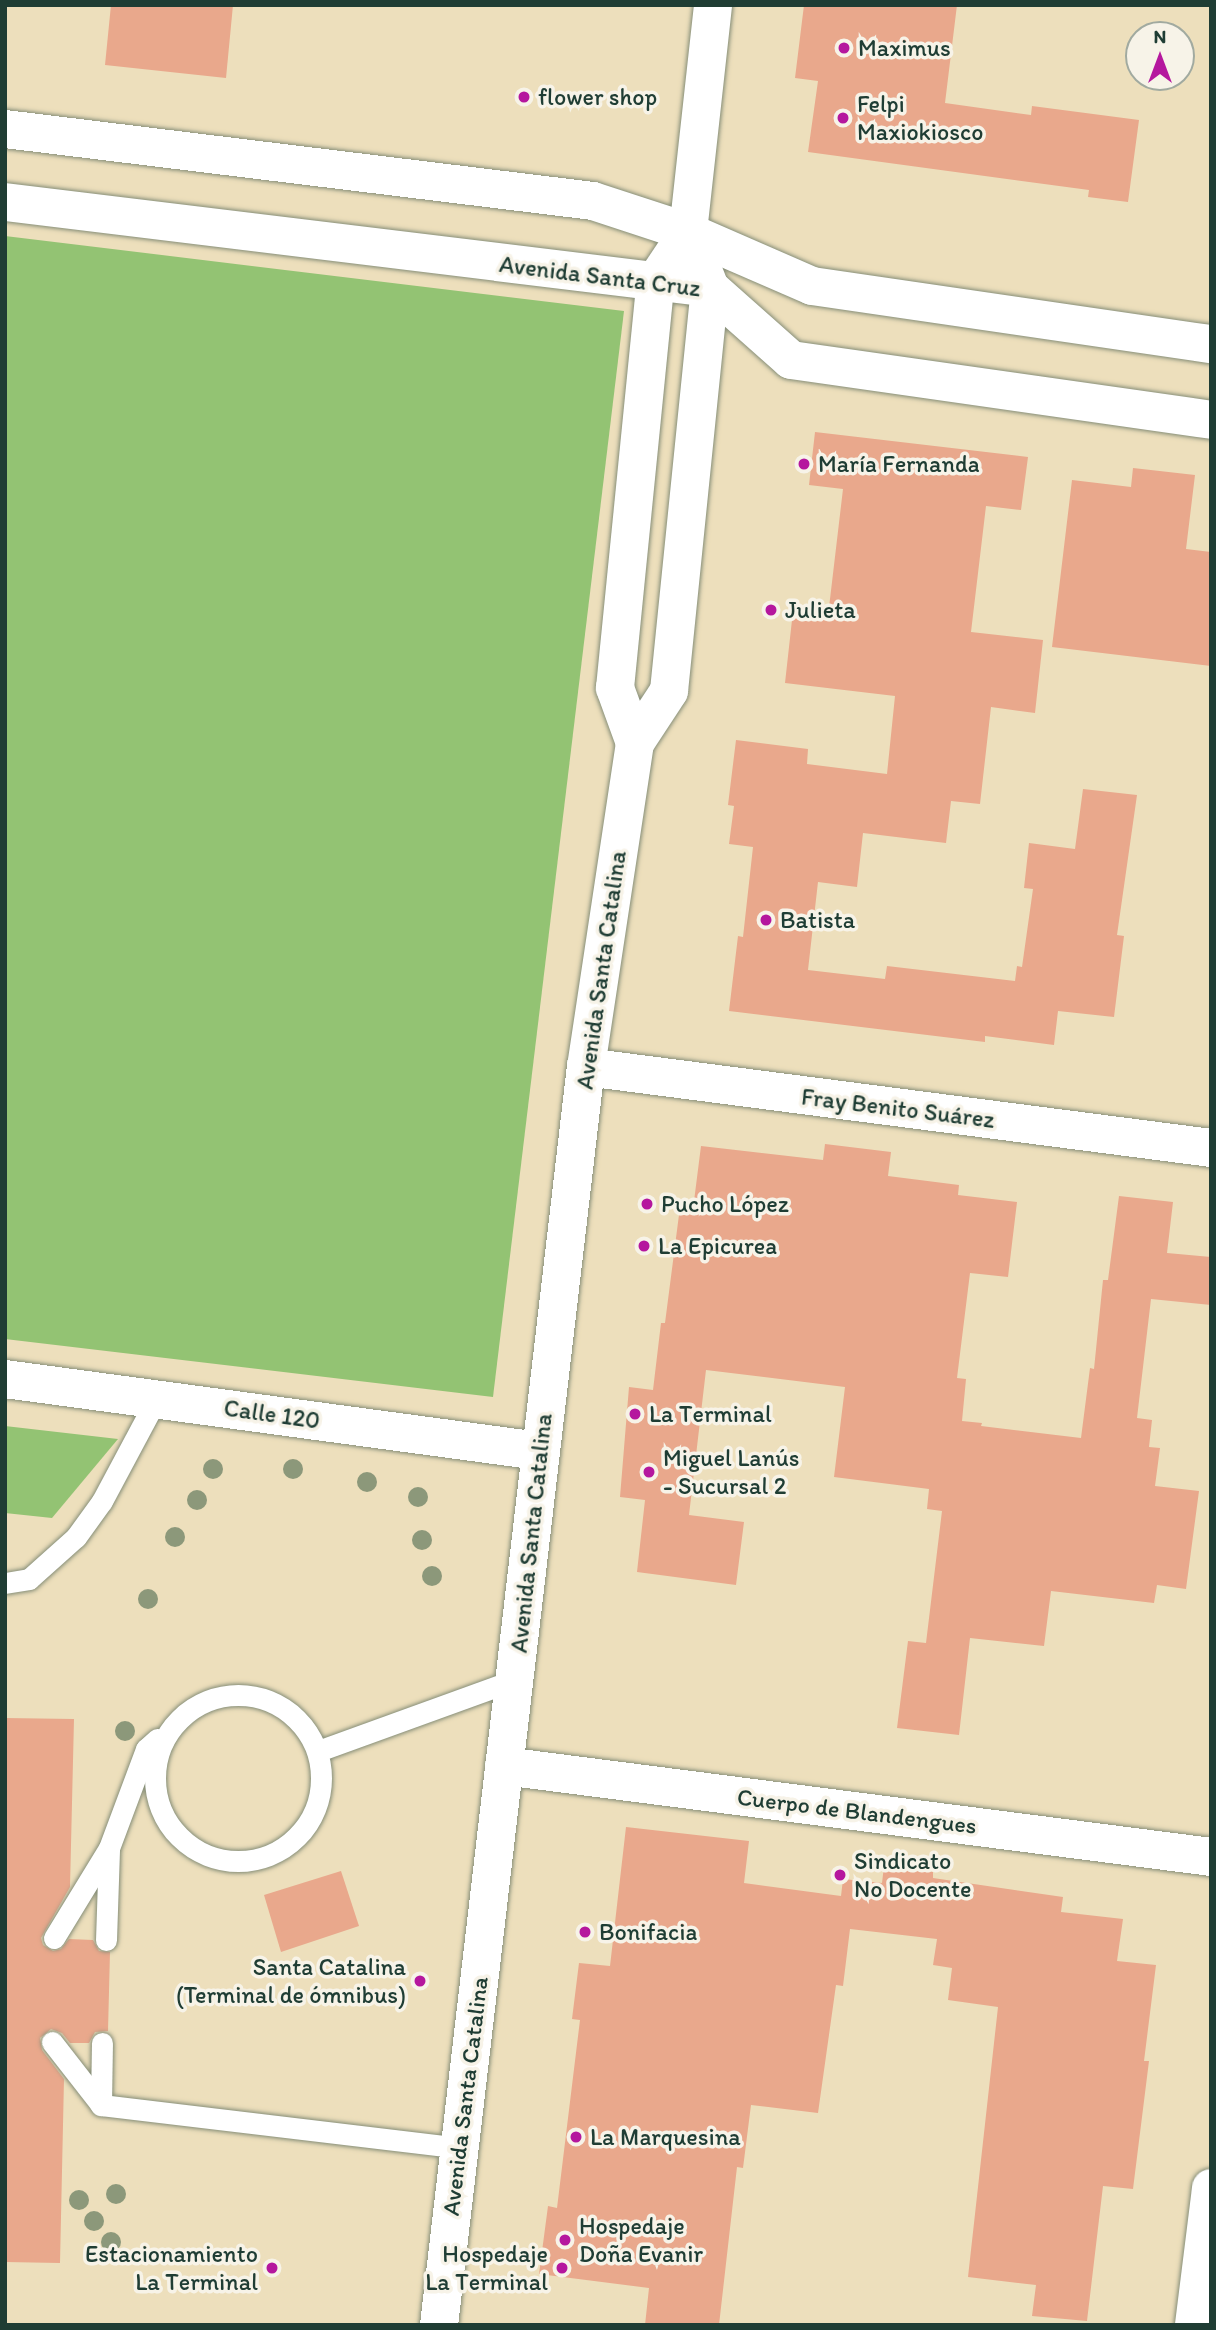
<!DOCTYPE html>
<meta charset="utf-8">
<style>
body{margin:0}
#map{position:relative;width:1216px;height:2330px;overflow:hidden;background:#eddfbc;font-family:Itim,sans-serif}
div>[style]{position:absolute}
.green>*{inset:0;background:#93c373}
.building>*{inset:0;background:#e9a88c}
.roads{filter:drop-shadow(0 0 2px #868e78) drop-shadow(0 0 2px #868e78)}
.lane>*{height:21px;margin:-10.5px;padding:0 10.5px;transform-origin:10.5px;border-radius:10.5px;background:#fff}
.lane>.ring{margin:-10.5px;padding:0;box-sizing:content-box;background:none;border:21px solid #fff;border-radius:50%}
.street>*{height:38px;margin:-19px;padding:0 19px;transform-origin:19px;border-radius:19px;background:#fff}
.secondary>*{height:38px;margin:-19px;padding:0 19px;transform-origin:19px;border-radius:19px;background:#fff}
.primary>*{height:38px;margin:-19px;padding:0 19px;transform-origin:19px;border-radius:19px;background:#fff}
.trees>*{width:20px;height:20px;margin:-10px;border-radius:50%;background:#8c987a}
.dots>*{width:19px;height:19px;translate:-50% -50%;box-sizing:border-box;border:4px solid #f7f3e8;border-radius:50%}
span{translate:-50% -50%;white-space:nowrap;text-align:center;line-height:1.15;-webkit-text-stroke:7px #f7f3e8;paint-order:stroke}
.poi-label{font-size:24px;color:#1f3d34}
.left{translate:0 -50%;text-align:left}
.right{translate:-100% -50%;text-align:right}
.street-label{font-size:24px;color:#1f3d34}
.frame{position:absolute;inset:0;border:7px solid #1f3d34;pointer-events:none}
.north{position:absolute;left:1125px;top:21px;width:70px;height:70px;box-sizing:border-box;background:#f7f3e8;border:2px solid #a1aaa0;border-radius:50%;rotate:0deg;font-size:19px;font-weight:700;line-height:28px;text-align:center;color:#1f3d34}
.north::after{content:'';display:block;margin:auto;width:24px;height:32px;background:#b5179e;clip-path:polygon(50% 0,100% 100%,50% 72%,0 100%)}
</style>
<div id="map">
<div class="green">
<div style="clip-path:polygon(5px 236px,624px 311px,493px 1397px,5px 1339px)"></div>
<div style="clip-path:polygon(5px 1426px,118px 1439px,52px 1518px,5px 1513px)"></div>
</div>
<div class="building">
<div style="clip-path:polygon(111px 5px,233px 5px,226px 78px,105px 65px)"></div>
<div style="clip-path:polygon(804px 5px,957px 5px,945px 103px,1031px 115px,1032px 106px,1139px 120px,1128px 202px,1088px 197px,1089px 190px,808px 152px,818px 81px,795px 78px)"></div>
<div style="clip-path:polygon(815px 432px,1028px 457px,1021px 510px,986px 506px,971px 632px,1043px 640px,1035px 713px,991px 707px,980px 804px,951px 801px,946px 843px,863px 833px,857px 887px,818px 882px,808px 970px,885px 979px,887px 966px,1015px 981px,1017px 966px,1022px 967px,1033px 889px,1024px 888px,1029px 843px,1075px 849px,1083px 789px,1137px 795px,1117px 935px,1124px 936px,1114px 1017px,1058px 1011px,1054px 1045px,985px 1036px,985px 1042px,729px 1011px,738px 936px,743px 937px,753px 847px,729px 844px,734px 806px,728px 805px,736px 740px,808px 749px,807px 764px,887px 774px,895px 696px,785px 683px,793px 611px,828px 616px,843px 489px,809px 485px)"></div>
<div style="clip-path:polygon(1133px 468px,1195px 475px,1186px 549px,1211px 552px,1211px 666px,1052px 647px,1072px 480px,1131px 487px)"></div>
<div style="clip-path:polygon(825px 1144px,891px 1152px,888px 1176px,959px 1185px,958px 1195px,1017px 1202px,1008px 1277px,970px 1273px,957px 1378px,966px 1379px,962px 1421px,982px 1423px,981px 1426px,1081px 1438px,1090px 1368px,1094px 1369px,1103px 1280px,1108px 1280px,1119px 1196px,1173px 1202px,1167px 1253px,1211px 1257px,1211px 1305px,1151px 1299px,1137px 1418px,1152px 1420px,1149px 1447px,1160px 1448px,1155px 1486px,1199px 1491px,1186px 1589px,1157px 1585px,1154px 1603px,1051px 1591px,1044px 1646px,970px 1638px,959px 1735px,897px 1728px,908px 1641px,926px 1643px,942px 1511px,927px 1509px,929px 1489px,834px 1477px,845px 1387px,706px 1370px,689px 1515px,744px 1522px,736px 1585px,637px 1572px,645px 1500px,620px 1497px,629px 1387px,653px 1390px,661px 1323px,665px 1323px,680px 1207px,693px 1209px,701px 1146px,823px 1160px)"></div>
<div style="clip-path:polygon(5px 1718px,74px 1719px,70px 1887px,41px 1938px,43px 1945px,53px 1951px,61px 1949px,69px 1939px,93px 1940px,99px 1951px,110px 1952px,108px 2031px,95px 2032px,89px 2043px,70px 2043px,62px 2033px,51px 2029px,40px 2038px,42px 2050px,64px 2079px,60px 2263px,5px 2262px)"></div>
<div style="clip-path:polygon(626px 1827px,749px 1841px,744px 1883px,841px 1896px,843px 1879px,882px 1883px,884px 1866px,933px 1872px,933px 1878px,1063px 1897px,1061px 1912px,1123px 1919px,1117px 1961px,1156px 1965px,1144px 2061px,1149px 2061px,1133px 2189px,1103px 2186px,1087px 2321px,1032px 2316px,1036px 2285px,968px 2277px,998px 2007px,948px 2000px,952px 1968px,933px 1965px,937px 1939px,850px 1929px,843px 1986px,836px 1985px,818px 2113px,751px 2105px,743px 2168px,737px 2167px,719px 2325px,645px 2325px,649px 2288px,539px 2274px,548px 2206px,557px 2208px,580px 2020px,572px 2019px,579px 1963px,610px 1966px)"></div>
<div style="clip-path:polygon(341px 1871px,359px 1926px,281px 1952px,264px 1895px)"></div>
</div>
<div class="roads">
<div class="lane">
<div style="left:5px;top:1583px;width:24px;rotate:-9deg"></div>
<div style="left:29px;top:1579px;width:63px;rotate:-41.8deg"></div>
<div style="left:76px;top:1537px;width:44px;rotate:-54.2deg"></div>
<div style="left:102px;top:1501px;width:117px;rotate:-61.9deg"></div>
<div class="ring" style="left:155px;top:1695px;width:145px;height:145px"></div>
<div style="left:318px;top:1751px;width:208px;rotate:-19.9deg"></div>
<div style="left:54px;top:1938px;width:105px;rotate:-58.6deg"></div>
<div style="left:109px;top:1848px;width:106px;rotate:-69.5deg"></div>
<div style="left:146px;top:1749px;width:15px;rotate:-42deg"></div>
<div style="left:106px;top:1940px;width:90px;rotate:-88.1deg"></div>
<div style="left:52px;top:2042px;width:80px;rotate:52.1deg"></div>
<div style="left:101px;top:2105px;width:364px;rotate:6.8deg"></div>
<div style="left:101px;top:2105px;width:62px;rotate:-89.1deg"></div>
</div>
<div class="street">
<div style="left:586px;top:1067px;width:630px;rotate:7.38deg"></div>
<div style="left:5px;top:1379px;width:539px;rotate:7.68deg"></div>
<div style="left:504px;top:1766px;width:713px;rotate:7.33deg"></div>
<div style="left:1194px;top:2325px;width:138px;rotate:-82.9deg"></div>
</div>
<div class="secondary">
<div style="left:5px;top:129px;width:592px;rotate:6.98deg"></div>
<div style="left:593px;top:201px;width:100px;rotate:18.1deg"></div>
<div style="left:688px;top:232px;width:135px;rotate:23.5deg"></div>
<div style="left:812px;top:286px;width:403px;rotate:8.3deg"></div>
<div style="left:5px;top:202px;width:710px;rotate:6.95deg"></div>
<div style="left:710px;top:288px;width:108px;rotate:41.6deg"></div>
<div style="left:791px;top:360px;width:424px;rotate:8.1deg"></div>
</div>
<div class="primary">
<div style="left:635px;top:743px;width:62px;rotate:-56.8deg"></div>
<div style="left:669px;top:691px;width:405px;rotate:-84.2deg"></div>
<div style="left:710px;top:288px;width:60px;rotate:-111.4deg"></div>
<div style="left:688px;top:232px;width:228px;rotate:-83.7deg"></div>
<div style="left:439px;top:2325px;width:1267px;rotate:-83.34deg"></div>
<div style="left:586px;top:1067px;width:328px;rotate:-81.4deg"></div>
<div style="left:635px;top:743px;width:59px;rotate:-110deg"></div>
<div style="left:615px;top:688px;width:410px;rotate:-84.3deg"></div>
<div style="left:656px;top:280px;width:58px;rotate:-56.3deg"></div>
</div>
</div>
<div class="trees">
<div style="left:213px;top:1469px"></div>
<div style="left:293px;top:1469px"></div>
<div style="left:367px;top:1482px"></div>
<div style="left:418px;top:1497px"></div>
<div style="left:197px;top:1500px"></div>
<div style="left:175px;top:1537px"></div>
<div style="left:422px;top:1540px"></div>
<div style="left:432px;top:1576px"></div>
<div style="left:148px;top:1599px"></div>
<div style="left:125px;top:1731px"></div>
<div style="left:116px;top:2194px"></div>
<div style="left:79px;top:2200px"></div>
<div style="left:94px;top:2221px"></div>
<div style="left:111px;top:2242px"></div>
</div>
<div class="dots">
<div style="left:844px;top:48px;background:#b5179e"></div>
<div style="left:524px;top:97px;background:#b5179e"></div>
<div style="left:843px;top:118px;background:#b5179e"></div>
<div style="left:804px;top:464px;background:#b5179e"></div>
<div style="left:771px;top:610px;background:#b5179e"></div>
<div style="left:766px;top:920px;background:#b5179e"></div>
<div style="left:647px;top:1204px;background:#b5179e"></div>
<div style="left:644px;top:1246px;background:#b5179e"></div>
<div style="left:635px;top:1414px;background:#b5179e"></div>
<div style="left:649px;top:1472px;background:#b5179e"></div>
<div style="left:840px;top:1875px;background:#b5179e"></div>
<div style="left:585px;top:1932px;background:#b5179e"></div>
<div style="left:420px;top:1981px;background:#b5179e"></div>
<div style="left:576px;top:2137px;background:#b5179e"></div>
<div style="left:565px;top:2240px;background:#b5179e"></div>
<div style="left:272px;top:2268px;background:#b5179e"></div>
<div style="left:562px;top:2268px;background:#b5179e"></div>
</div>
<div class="poi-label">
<span class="left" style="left:858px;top:48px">Maximus</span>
<span class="left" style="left:538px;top:97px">flower shop</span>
<span class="left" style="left:857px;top:118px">Felpi<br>Maxiokiosco</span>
<span class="left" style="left:818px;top:464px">María Fernanda</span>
<span class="left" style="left:785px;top:610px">Julieta</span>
<span class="left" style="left:780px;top:920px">Batista</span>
<span class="left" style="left:661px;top:1204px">Pucho López</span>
<span class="left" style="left:658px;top:1246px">La Epicurea</span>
<span class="left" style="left:649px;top:1414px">La Terminal</span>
<span class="left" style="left:663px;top:1472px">Miguel Lanús<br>- Sucursal 2</span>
<span class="left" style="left:854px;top:1875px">Sindicato<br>No Docente</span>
<span class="left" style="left:599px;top:1932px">Bonifacia</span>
<span class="right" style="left:406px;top:1981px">Santa Catalina<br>(Terminal de ómnibus)</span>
<span class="left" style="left:590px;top:2137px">La Marquesina</span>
<span class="left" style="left:579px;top:2240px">Hospedaje<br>Doña Evanir</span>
<span class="right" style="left:258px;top:2268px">Estacionamiento<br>La Terminal</span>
<span class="right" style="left:548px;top:2268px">Hospedaje<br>La Terminal</span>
</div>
<div class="street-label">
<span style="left:600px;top:276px;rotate:7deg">Avenida Santa Cruz</span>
<span style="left:601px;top:970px;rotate:-82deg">Avenida Santa Catalina</span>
<span style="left:898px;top:1108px;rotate:7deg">Fray Benito Suárez</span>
<span style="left:272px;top:1414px;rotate:8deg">Calle 120</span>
<span style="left:531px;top:1533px;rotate:-84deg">Avenida Santa Catalina</span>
<span style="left:857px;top:1811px;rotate:7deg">Cuerpo de Blandengues</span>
<span style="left:465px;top:2096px;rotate:-83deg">Avenida Santa Catalina</span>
</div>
<div class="frame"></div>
<div class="north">N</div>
</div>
